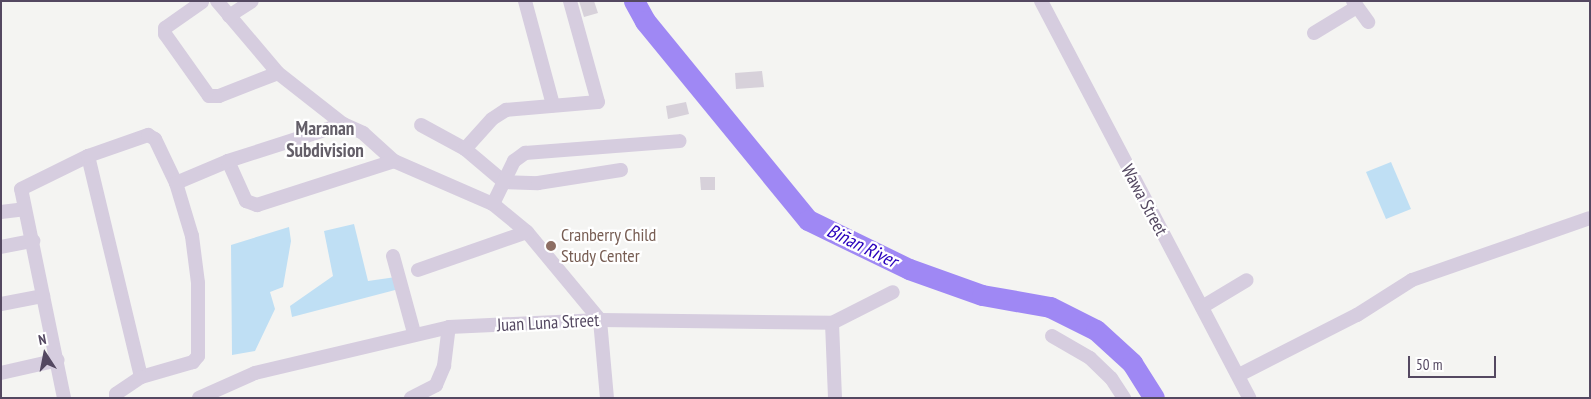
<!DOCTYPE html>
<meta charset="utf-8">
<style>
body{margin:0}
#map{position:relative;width:1591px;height:399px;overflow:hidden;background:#f4f4f2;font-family:"PT Sans Narrow",sans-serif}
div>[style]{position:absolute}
.green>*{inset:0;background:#bfdff4}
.river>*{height:21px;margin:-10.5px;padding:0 10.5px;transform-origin:10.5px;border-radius:10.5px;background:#9f88f4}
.building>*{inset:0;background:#d7d1da}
.minor>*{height:14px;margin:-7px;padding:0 7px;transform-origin:7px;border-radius:7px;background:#d6cddf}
.dots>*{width:14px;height:14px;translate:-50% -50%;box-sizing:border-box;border:2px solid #fff;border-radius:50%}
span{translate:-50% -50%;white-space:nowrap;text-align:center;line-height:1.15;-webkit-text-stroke:4.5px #fff;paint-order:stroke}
.street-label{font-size:18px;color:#544861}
.education-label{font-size:18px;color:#785e54}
.left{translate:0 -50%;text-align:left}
.neighbourhood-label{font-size:19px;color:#635e68;font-weight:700}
.water-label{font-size:19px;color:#2801bc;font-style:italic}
.frame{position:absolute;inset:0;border:2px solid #544861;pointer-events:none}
.north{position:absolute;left:20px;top:329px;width:50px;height:50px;-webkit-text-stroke:4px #fff;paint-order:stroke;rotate:349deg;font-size:14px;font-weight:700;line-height:20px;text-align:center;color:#544861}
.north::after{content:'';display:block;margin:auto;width:18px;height:22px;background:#544861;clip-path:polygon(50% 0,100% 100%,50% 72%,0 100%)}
.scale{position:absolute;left:1408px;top:356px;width:88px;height:22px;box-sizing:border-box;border:2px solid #544861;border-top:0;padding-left:6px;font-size:15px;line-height:18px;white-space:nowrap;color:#544861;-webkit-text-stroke:4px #fff;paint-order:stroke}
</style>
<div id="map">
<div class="green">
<div style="clip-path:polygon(1391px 162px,1411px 209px,1386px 219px,1366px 172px)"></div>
<div style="clip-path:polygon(354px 224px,368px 281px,396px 277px,399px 289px,292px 317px,290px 306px,333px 276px,324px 231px)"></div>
<div style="clip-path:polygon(289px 227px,291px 241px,283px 287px,270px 292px,275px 309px,255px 351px,232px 355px,231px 245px)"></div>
</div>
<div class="river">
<div style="left:634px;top:1px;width:23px;rotate:61deg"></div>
<div style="left:645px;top:21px;width:257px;rotate:50.7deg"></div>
<div style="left:808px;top:220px;width:112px;rotate:25.9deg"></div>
<div style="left:909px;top:269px;width:77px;rotate:19.6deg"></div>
<div style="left:982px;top:295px;width:69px;rotate:10deg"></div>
<div style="left:1050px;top:307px;width:51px;rotate:26.6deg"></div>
<div style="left:1096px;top:330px;width:49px;rotate:42.5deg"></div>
<div style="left:1132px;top:363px;width:41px;rotate:57.8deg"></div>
</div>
<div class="building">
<div style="clip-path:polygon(579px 1px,594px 1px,598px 13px,584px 17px)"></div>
<div style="clip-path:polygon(762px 71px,764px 87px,736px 89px,735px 73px)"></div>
<div style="clip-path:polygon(686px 102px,689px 114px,668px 119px,666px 106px)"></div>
<div style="clip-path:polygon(700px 177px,715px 177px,715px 190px,701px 190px)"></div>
</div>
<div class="minor">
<div style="left:217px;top:1px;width:94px;rotate:49.7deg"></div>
<div style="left:278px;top:73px;width:83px;rotate:38.1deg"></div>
<div style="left:343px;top:124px;width:22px;rotate:24deg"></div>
<div style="left:363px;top:133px;width:42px;rotate:42.1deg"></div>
<div style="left:394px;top:161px;width:108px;rotate:23.5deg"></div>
<div style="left:493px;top:204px;width:44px;rotate:39.5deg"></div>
<div style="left:527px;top:232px;width:114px;rotate:50.3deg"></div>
<div style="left:600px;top:320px;width:78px;rotate:84.9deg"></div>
<div style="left:525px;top:1px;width:108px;rotate:74.9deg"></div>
<div style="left:1041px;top:1px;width:448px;rotate:62.3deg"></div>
<div style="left:1353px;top:1px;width:26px;rotate:54deg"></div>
<div style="left:202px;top:2px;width:45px;rotate:144.9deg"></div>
<div style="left:165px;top:28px;width:6px;rotate:90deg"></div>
<div style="left:165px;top:34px;width:76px;rotate:54.6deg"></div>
<div style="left:209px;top:96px;width:10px"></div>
<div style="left:219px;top:96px;width:63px;rotate:-21.3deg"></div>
<div style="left:229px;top:16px;width:27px;rotate:-33deg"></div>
<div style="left:1314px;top:33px;width:50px;rotate:-31.2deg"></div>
<div style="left:421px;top:125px;width:50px;rotate:28.6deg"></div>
<div style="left:465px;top:149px;width:51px;rotate:40.2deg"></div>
<div style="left:504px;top:182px;width:34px;rotate:2deg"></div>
<div style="left:538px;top:183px;width:84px;rotate:-8.9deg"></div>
<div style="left:465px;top:149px;width:40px;rotate:-48deg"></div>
<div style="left:492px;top:119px;width:17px;rotate:-33deg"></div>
<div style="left:506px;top:110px;width:92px;rotate:-5deg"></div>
<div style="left:598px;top:102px;width:105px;rotate:-105.5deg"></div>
<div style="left:88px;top:156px;width:227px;rotate:76.5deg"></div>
<div style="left:228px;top:161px;width:44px;rotate:65.8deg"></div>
<div style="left:246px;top:201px;width:12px;rotate:20deg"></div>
<div style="left:257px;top:205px;width:144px;rotate:-17.8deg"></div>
<div style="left:176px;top:183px;width:56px;rotate:-22.9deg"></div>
<div style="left:228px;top:161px;width:121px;rotate:-17.8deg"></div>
<div style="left:493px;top:204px;width:48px;rotate:-64deg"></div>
<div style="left:514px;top:161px;width:14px;rotate:-36deg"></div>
<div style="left:525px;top:153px;width:155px;rotate:-4.4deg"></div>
<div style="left:1px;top:212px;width:23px;rotate:-7deg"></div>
<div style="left:1px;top:247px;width:33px;rotate:-11deg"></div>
<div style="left:393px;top:256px;width:80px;rotate:74.7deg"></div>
<div style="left:418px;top:270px;width:115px;rotate:-19.2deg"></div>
<div style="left:1px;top:304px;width:43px;rotate:-10.8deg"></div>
<div style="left:1202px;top:307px;width:52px;rotate:-31deg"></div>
<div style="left:832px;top:323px;width:75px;rotate:87.7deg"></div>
<div style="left:1052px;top:336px;width:44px;rotate:30.1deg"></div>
<div style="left:1090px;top:358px;width:29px;rotate:44deg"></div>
<div style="left:1111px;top:378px;width:24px;rotate:57deg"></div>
<div style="left:1px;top:373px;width:58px;rotate:-12.8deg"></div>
<div style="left:1239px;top:375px;width:132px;rotate:-27deg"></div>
<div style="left:1357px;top:315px;width:65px;rotate:-32.5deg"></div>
<div style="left:1412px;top:280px;width:188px;rotate:-19.2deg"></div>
<div style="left:64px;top:398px;width:213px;rotate:-101.6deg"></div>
<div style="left:21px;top:189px;width:75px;rotate:-26.2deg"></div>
<div style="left:88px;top:156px;width:64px;rotate:-19.3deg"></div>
<div style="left:148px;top:135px;width:8px;rotate:30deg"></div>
<div style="left:155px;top:139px;width:49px;rotate:64.5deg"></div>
<div style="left:176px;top:183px;width:55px;rotate:73.2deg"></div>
<div style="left:192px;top:236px;width:47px;rotate:82.7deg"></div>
<div style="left:198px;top:283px;width:73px;rotate:90deg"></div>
<div style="left:198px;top:356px;width:8px;rotate:130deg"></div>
<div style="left:193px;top:362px;width:54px;rotate:163.9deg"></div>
<div style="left:141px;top:377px;width:30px;rotate:146deg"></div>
<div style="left:116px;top:394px;width:4px;rotate:90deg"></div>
<div style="left:199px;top:398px;width:61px;rotate:-24.1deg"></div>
<div style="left:255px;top:373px;width:199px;rotate:-13.3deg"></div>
<div style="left:449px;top:327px;width:151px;rotate:-2.7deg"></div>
<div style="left:600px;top:320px;width:232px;rotate:0.7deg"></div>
<div style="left:832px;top:323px;width:68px;rotate:-26.9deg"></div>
<div style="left:411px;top:398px;width:28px;rotate:-27deg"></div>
<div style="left:436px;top:385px;width:21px;rotate:-67deg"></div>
<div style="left:444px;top:366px;width:39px;rotate:-83deg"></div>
</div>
<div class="dots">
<div style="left:551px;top:246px;background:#8d6e63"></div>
</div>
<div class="street-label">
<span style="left:1144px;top:200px;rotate:62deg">Wawa Street</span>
<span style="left:548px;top:323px;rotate:-3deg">Juan Luna Street</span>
</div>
<div class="education-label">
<span class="left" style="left:561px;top:246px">Cranberry Child<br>Study Center</span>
</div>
<div class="neighbourhood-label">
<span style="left:325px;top:140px">Maranan<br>Subdivision</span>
</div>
<div class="water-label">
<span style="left:862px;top:246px;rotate:26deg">Biñan River</span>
</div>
<div class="frame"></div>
<div class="north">N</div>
<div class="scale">50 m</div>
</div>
